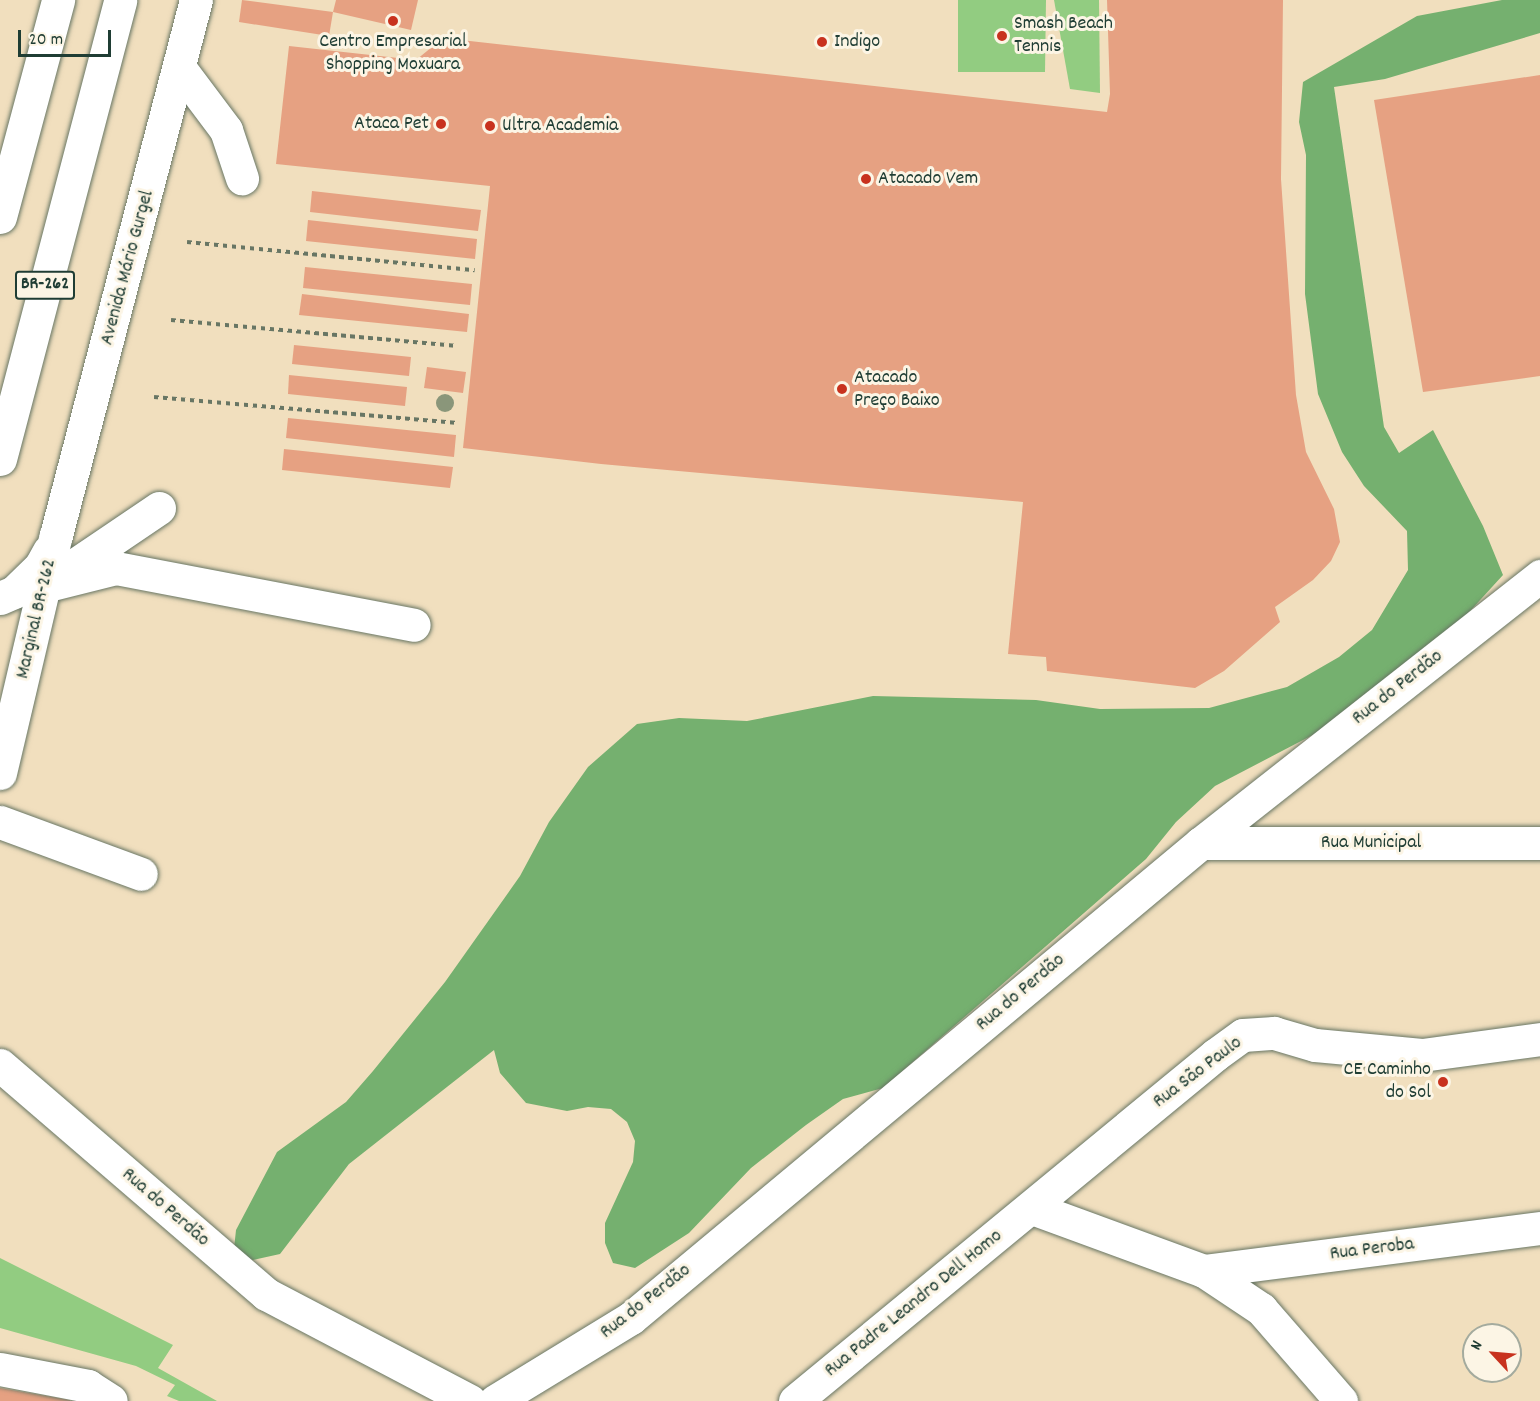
<!DOCTYPE html>
<meta charset="utf-8">
<style>
body{margin:0}
#map{position:relative;width:1540px;height:1401px;overflow:hidden;background:#f1dfbe;font-family:Dekko,sans-serif}
div>[style]{position:absolute}
.green>*{inset:0;background:#92cc81}
.forest>*{inset:0;background:#75b06f}
.building>*{inset:0;background:#e6a182}
.path>*{height:4px;margin-top:-2px;transform-origin:0;background:repeating-linear-gradient(90deg,#687664 0 4.5px,transparent 0 9px)}
.roads{filter:drop-shadow(0 0 2px #687664) drop-shadow(0 0 2px #687664)}
.minor>*{height:33px;margin:-16.5px;padding:0 16.5px;transform-origin:16.5px;border-radius:16.5px;background:#fff}
.major>*{height:33px;margin:-16.5px;padding:0 16.5px;transform-origin:16.5px;border-radius:16.5px;background:#fff}
.trees>*{width:18px;height:18px;margin:-9px;border-radius:50%;background:#8a967a}
.dots>*{width:16px;height:16px;translate:-50% -50%;box-sizing:border-box;border:3px solid #fcf5e5;border-radius:50%}
span{translate:-50% -50%;white-space:nowrap;text-align:center;line-height:1.15;-webkit-text-stroke:6px #fcf5e5;paint-order:stroke}
.shield-label span{padding:2px 4px;background:#fcf5e5;border:2px solid;border-radius:4px;-webkit-text-stroke-width:0}
.shield-label{font-size:18px;color:#1f3d34;font-weight:700}
.poi-label{font-size:20px;color:#1f3d34}
.left{translate:0 -50%;text-align:left}
.right{translate:-100% -50%;text-align:right}
.street-label{font-size:20px;color:#1f3d34}
.north{position:absolute;left:1462px;top:1323px;width:60px;height:60px;box-sizing:border-box;background:#fcf5e5;border:2px solid #a4ab9e;border-radius:50%;rotate:296deg;font-size:16px;font-weight:700;line-height:24px;text-align:center;color:#1f3d34}
.north::after{content:'';display:block;margin:auto;width:21px;height:27px;background:#c8321e;clip-path:polygon(50% 0,100% 100%,50% 72%,0 100%)}
.scale{position:absolute;left:18px;top:30px;width:93px;height:27px;box-sizing:border-box;border:3px solid #1f3d34;border-top:0;padding-left:8px;font-size:18px;line-height:21px;white-space:nowrap;color:#1f3d34;-webkit-text-stroke:4px #fcf5e5;paint-order:stroke}
</style>
<div id="map">
<div class="green">
<div style="clip-path:polygon(958px 0,1046px 0,1045px 72px,958px 72px)"></div>
<div style="clip-path:polygon(1054px 0,1099px 0,1100px 93px,1070px 89px)"></div>
<div style="clip-path:polygon(0 1258px,173px 1345px,158px 1368px,217px 1401px,179px 1401px,167px 1396px,175px 1385px,136px 1366px,0 1328px)"></div>
</div>
<div class="forest">
<div style="clip-path:polygon(1502px 0,1540px 0,1540px 33px,1385px 79px,1334px 87px,1384px 427px,1399px 453px,1433px 430px,1483px 526px,1503px 575px,1397px 691px,1215px 786px,1176px 822px,1146px 859px,883px 1088px,843px 1099px,806px 1125px,751px 1168px,689px 1233px,635px 1268px,613px 1263px,605px 1243px,605px 1223px,633px 1162px,635px 1141px,627px 1122px,611px 1109px,588px 1107px,567px 1111px,526px 1103px,500px 1073px,494px 1050px,349px 1164px,280px 1254px,253px 1260px,233px 1258px,236px 1230px,277px 1152px,346px 1102px,373px 1071px,445px 982px,520px 876px,549px 822px,588px 767px,637px 724px,679px 718px,747px 721px,873px 696px,1036px 700px,1100px 709px,1209px 708px,1287px 687px,1339px 657px,1372px 630px,1408px 570px,1407px 531px,1364px 486px,1342px 452px,1318px 394px,1305px 294px,1306px 155px,1299px 122px,1303px 82px,1417px 16px)"></div>
</div>
<div class="building">
<div style="clip-path:polygon(242px 0,333px 12px,329px 36px,239px 22px)"></div>
<div style="clip-path:polygon(336px 0,418px 0,411px 30px,333px 12px)"></div>
<div style="clip-path:polygon(1107px 0,1283px 0,1281px 179px,1296px 395px,1306px 452px,1334px 509px,1340px 542px,1331px 561px,1313px 580px,1275px 607px,1280px 622px,1224px 671px,1195px 688px,1047px 671px,1046px 657px,1008px 654px,1023px 502px,601px 464px,463px 448px,490px 186px,276px 164px,289px 46px,416px 60px,443px 38px,1107px 112px,1110px 94px)"></div>
<div style="clip-path:polygon(1540px 75px,1540px 376px,1423px 392px,1374px 100px)"></div>
<div style="clip-path:polygon(312px 191px,481px 210px,478px 231px,310px 212px)"></div>
<div style="clip-path:polygon(308px 220px,477px 239px,475px 259px,306px 241px)"></div>
<div style="clip-path:polygon(305px 267px,472px 284px,470px 305px,303px 288px)"></div>
<div style="clip-path:polygon(302px 294px,469px 314px,467px 332px,299px 315px)"></div>
<div style="clip-path:polygon(294px 345px,411px 357px,409px 376px,292px 364px)"></div>
<div style="clip-path:polygon(427px 367px,466px 372px,463px 393px,424px 388px)"></div>
<div style="clip-path:polygon(289px 375px,407px 387px,405px 406px,288px 394px)"></div>
<div style="clip-path:polygon(288px 418px,456px 435px,454px 457px,286px 438px)"></div>
<div style="clip-path:polygon(284px 449px,453px 467px,450px 488px,282px 470px)"></div>
<div style="clip-path:polygon(0 1388px,70px 1400px,70px 1401px,0 1401px)"></div>
</div>
<div class="path">
<div style="left:187px;top:242px;width:289px;rotate:5.6deg"></div>
<div style="left:171px;top:320px;width:285px;rotate:5.2deg"></div>
<div style="left:154px;top:397px;width:305px;rotate:4.9deg"></div>
</div>
<div class="roads">
<div class="minor">
<div style="left:181px;top:70px;width:75px;rotate:53.1deg"></div>
<div style="left:226px;top:130px;width:51px;rotate:71.6deg"></div>
<div style="left:63px;top:573px;width:116px;rotate:-34.1deg"></div>
<div style="left:44px;top:586px;width:74px;rotate:-14deg"></div>
<div style="left:116px;top:568px;width:303px;rotate:10.8deg"></div>
<div style="left:0;top:822px;width:150px;rotate:20.2deg"></div>
<div style="left:1201px;top:843px;width:339px"></div>
<div style="left:0;top:1065px;width:351px;rotate:40.7deg"></div>
<div style="left:266px;top:1294px;width:230px;rotate:27.7deg"></div>
<div style="left:1032px;top:1208px;width:183px;rotate:20.1deg"></div>
<div style="left:1204px;top:1271px;width:69px;rotate:33.7deg"></div>
<div style="left:1261px;top:1309px;width:122px;rotate:49deg"></div>
<div style="left:1204px;top:1271px;width:339px;rotate:-7.3deg"></div>
<div style="left:0;top:1369px;width:90px;rotate:10.9deg"></div>
<div style="left:88px;top:1386px;width:27px;rotate:33deg"></div>
<div style="left:495px;top:1401px;width:159px;rotate:-31.4deg"></div>
<div style="left:631px;top:1318px;width:742px;rotate:-39.81deg"></div>
<div style="left:1201px;top:843px;width:432px;rotate:-38.2deg"></div>
<div style="left:795px;top:1401px;width:544px;rotate:-39.48deg"></div>
<div style="left:1215px;top:1055px;width:34px;rotate:-36deg"></div>
<div style="left:1243px;top:1035px;width:31px;rotate:-4deg"></div>
<div style="left:1274px;top:1033px;width:43px;rotate:16.3deg"></div>
<div style="left:1315px;top:1045px;width:107px;rotate:5.3deg"></div>
<div style="left:1422px;top:1055px;width:119px;rotate:-7.7deg"></div>
</div>
<div class="major">
<div style="left:0;top:217px;width:225px;rotate:-75deg"></div>
<div style="left:0;top:459px;width:474px;rotate:-75.3deg"></div>
<div style="left:0;top:598px;width:15px;rotate:-23deg"></div>
<div style="left:14px;top:592px;width:36px;rotate:-44deg"></div>
<div style="left:40px;top:567px;width:18px;rotate:-61deg"></div>
<div style="left:0;top:773px;width:244px;rotate:-76.8deg"></div>
<div style="left:56px;top:535px;width:553px;rotate:-75.34deg"></div>
</div>
</div>
<div class="trees">
<div style="left:445px;top:403px"></div>
</div>
<div class="dots">
<div style="left:393px;top:21px;background:#c8321e"></div>
<div style="left:1002px;top:36px;background:#c8321e"></div>
<div style="left:822px;top:42px;background:#c8321e"></div>
<div style="left:441px;top:124px;background:#c8321e"></div>
<div style="left:490px;top:126px;background:#c8321e"></div>
<div style="left:866px;top:179px;background:#c8321e"></div>
<div style="left:842px;top:389px;background:#c8321e"></div>
<div style="left:1443px;top:1082px;background:#c8321e"></div>
</div>
<div class="shield-label">
<span style="left:45px;top:285px">BR-262</span>
</div>
<div class="poi-label">
<span class="left" style="left:1014px;top:36px">Smash Beach<br>Tennis</span>
<span style="left:393px;top:54px">Centro Empresarial<br>Shopping Moxuara</span>
<span class="left" style="left:834px;top:42px">Indigo</span>
<span class="right" style="left:429px;top:124px">Ataca Pet</span>
<span class="left" style="left:502px;top:126px">Ultra Academia</span>
<span class="left" style="left:878px;top:179px">Atacado Vem</span>
<span class="left" style="left:854px;top:390px">Atacado<br>Preço Baixo</span>
<span class="right" style="left:1431px;top:1082px">CE Caminho<br>do Sol</span>
</div>
<div class="street-label">
<span style="left:128px;top:268px;rotate:-75deg">Avenida Mário Gurgel</span>
<span style="left:37px;top:619px;rotate:-77deg">Marginal BR-262</span>
<span style="left:1398px;top:688px;rotate:-38deg">Rua do Perdão</span>
<span style="left:1371px;top:843px">Rua Municipal</span>
<span style="left:1021px;top:993px;rotate:-40deg">Rua do Perdão</span>
<span style="left:1198px;top:1073px;rotate:-37deg">Rua São Paulo</span>
<span style="left:165px;top:1208px;rotate:41deg">Rua do Perdão</span>
<span style="left:1372px;top:1250px;rotate:-7deg">Rua Peroba</span>
<span style="left:646px;top:1302px;rotate:-38deg">Rua do Perdão</span>
<span style="left:914px;top:1304px;rotate:-39deg">Rua Padre Leandro Dell Homo</span>
</div>
<div class="north">N</div>
<div class="scale">20 m</div>
</div>
